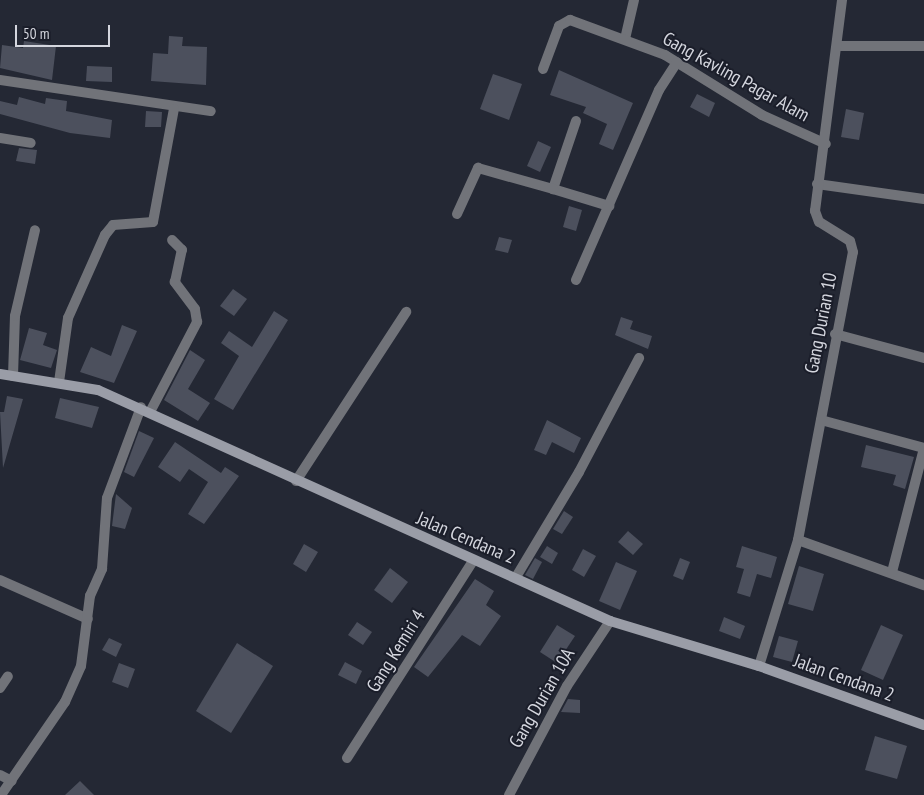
<!DOCTYPE html>
<style>
body{margin:0}
#map{position:relative;width:924px;height:795px;overflow:hidden;background:#242834;font-family:"PT Sans Narrow",sans-serif}
div>[style]{position:absolute}
.building>*{inset:0;background:#4c505d}
.street>*{height:10px;margin:-5px;padding:0 5px;transform-origin:5px;border-radius:5px;background:#717379}
.secondary>*{height:10px;margin:-5px;padding:0 5px;transform-origin:5px;border-radius:5px;background:#9a9da7}
span{translate:-50% -50%;white-space:nowrap;text-align:center;line-height:1.15;-webkit-text-stroke:4px #1b1e2a;paint-order:stroke}
.street-label{font-size:19px;color:#d4d6de}
.scale{position:absolute;left:15px;top:25px;width:95px;height:22px;box-sizing:border-box;border:2px solid #d4d6de;border-top:0;padding-left:6px;font-size:15px;line-height:18px;white-space:nowrap;color:#d4d6de;-webkit-text-stroke:4px #1b1e2a;paint-order:stroke}
</style>
<div id="map">
<div class="building">
<div style="clip-path:polygon(169px 36px,183px 37px,182px 46px,207px 47px,206px 85px,151px 81px,153px 53px,168px 54px)"></div>
<div style="clip-path:polygon(24px 41px,56px 46px,52px 80px,0 68px,2px 45px,23px 48px)"></div>
<div style="clip-path:polygon(87px 66px,112px 67px,112px 82px,86px 81px)"></div>
<div style="clip-path:polygon(559px 70px,633px 103px,613px 150px,599px 144px,607px 124px,583px 113px,586px 107px,550px 95px)"></div>
<div style="clip-path:polygon(493px 74px,522px 84px,509px 120px,480px 109px)"></div>
<div style="clip-path:polygon(697px 94px,715px 103px,709px 117px,690px 107px)"></div>
<div style="clip-path:polygon(19px 97px,45px 104px,46px 98px,67px 101px,66px 111px,112px 120px,110px 138px,70px 133px,0 114px,0 101px,17px 105px)"></div>
<div style="clip-path:polygon(846px 109px,864px 113px,859px 140px,841px 137px)"></div>
<div style="clip-path:polygon(146px 111px,162px 112px,161px 127px,145px 127px)"></div>
<div style="clip-path:polygon(538px 141px,551px 147px,540px 172px,527px 166px)"></div>
<div style="clip-path:polygon(19px 148px,37px 150px,35px 164px,16px 161px)"></div>
<div style="clip-path:polygon(569px 206px,582px 210px,576px 231px,563px 227px)"></div>
<div style="clip-path:polygon(499px 237px,512px 240px,508px 253px,495px 250px)"></div>
<div style="clip-path:polygon(233px 289px,247px 299px,234px 316px,220px 306px)"></div>
<div style="clip-path:polygon(274px 311px,288px 320px,233px 410px,214px 399px,239px 356px,221px 343px,229px 331px,252px 347px)"></div>
<div style="clip-path:polygon(621px 317px,633px 321px,630px 329px,652px 336px,648px 349px,615px 335px)"></div>
<div style="clip-path:polygon(122px 325px,137px 331px,114px 383px,80px 372px,91px 347px,111px 356px)"></div>
<div style="clip-path:polygon(29px 328px,47px 333px,43px 345px,57px 350px,51px 368px,20px 360px)"></div>
<div style="clip-path:polygon(190px 350px,205px 360px,188px 389px,210px 403px,198px 421px,164px 400px)"></div>
<div style="clip-path:polygon(7px 396px,23px 399px,3px 468px,0 412px,4px 412px)"></div>
<div style="clip-path:polygon(60px 398px,99px 407px,92px 428px,55px 418px)"></div>
<div style="clip-path:polygon(547px 420px,581px 438px,574px 453px,552px 442px,546px 455px,534px 450px)"></div>
<div style="clip-path:polygon(139px 431px,154px 438px,134px 477px,124px 472px)"></div>
<div style="clip-path:polygon(175px 442px,221px 473px,225px 467px,239px 476px,204px 524px,188px 514px,208px 482px,189px 469px,180px 482px,158px 467px)"></div>
<div style="clip-path:polygon(866px 445px,914px 457px,905px 489px,893px 485px,896px 475px,861px 467px)"></div>
<div style="clip-path:polygon(116px 494px,132px 508px,125px 529px,112px 526px)"></div>
<div style="clip-path:polygon(564px 511px,573px 517px,562px 534px,553px 529px)"></div>
<div style="clip-path:polygon(628px 531px,643px 544px,633px 555px,618px 542px)"></div>
<div style="clip-path:polygon(304px 544px,318px 552px,306px 572px,293px 564px)"></div>
<div style="clip-path:polygon(547px 546px,558px 553px,552px 564px,540px 557px)"></div>
<div style="clip-path:polygon(742px 546px,777px 557px,771px 578px,757px 574px,750px 597px,737px 593px,744px 569px,736px 567px)"></div>
<div style="clip-path:polygon(583px 549px,596px 556px,584px 577px,572px 570px)"></div>
<div style="clip-path:polygon(535px 558px,542px 562px,533px 579px,525px 575px)"></div>
<div style="clip-path:polygon(680px 558px,690px 562px,683px 580px,673px 576px)"></div>
<div style="clip-path:polygon(616px 562px,637px 571px,620px 610px,599px 601px)"></div>
<div style="clip-path:polygon(799px 566px,824px 574px,813px 611px,788px 604px)"></div>
<div style="clip-path:polygon(390px 568px,408px 582px,392px 603px,374px 590px)"></div>
<div style="clip-path:polygon(475px 579px,494px 591px,486px 605px,501px 616px,480px 646px,462px 635px,428px 677px,414px 667px)"></div>
<div style="clip-path:polygon(724px 617px,745px 626px,740px 639px,719px 631px)"></div>
<div style="clip-path:polygon(357px 622px,372px 632px,363px 645px,348px 635px)"></div>
<div style="clip-path:polygon(557px 625px,575px 636px,557px 663px,540px 652px)"></div>
<div style="clip-path:polygon(881px 625px,903px 635px,883px 680px,861px 670px)"></div>
<div style="clip-path:polygon(779px 636px,798px 641px,792px 662px,773px 657px)"></div>
<div style="clip-path:polygon(109px 638px,122px 644px,116px 657px,102px 650px)"></div>
<div style="clip-path:polygon(237px 643px,273px 666px,231px 733px,196px 711px)"></div>
<div style="clip-path:polygon(345px 662px,362px 671px,356px 684px,338px 675px)"></div>
<div style="clip-path:polygon(119px 663px,135px 669px,128px 688px,112px 682px)"></div>
<div style="clip-path:polygon(568px 699px,580px 700px,580px 713px,561px 712px)"></div>
<div style="clip-path:polygon(875px 736px,907px 746px,897px 779px,865px 770px)"></div>
<div style="clip-path:polygon(80px 781px,94px 795px,65px 795px)"></div>
</div>
<div class="street">
<div style="left:625px;top:39px;width:40px;rotate:-77deg"></div>
<div style="left:839px;top:46px;width:85px"></div>
<div style="left:543px;top:69px;width:46px;rotate:-69.6deg"></div>
<div style="left:559px;top:26px;width:13px;rotate:-29deg"></div>
<div style="left:570px;top:20px;width:101px;rotate:20.2deg"></div>
<div style="left:665px;top:55px;width:114px;rotate:31.7deg"></div>
<div style="left:762px;top:115px;width:70px;rotate:24.4deg"></div>
<div style="left:0;top:80px;width:213px;rotate:8.4deg"></div>
<div style="left:576px;top:121px;width:72px;rotate:108.7deg"></div>
<div style="left:553px;top:189px;width:59px;rotate:16.9deg"></div>
<div style="left:0;top:138px;width:31px;rotate:9deg"></div>
<div style="left:817px;top:184px;width:108px;rotate:8deg"></div>
<div style="left:457px;top:214px;width:51px;rotate:-65.5deg"></div>
<div style="left:478px;top:168px;width:78px;rotate:15.6deg"></div>
<div style="left:576px;top:280px;width:207px;rotate:-66.4deg"></div>
<div style="left:659px;top:90px;width:33px;rotate:-57deg"></div>
<div style="left:835px;top:334px;width:92px;rotate:15.1deg"></div>
<div style="left:13px;top:376px;width:60px;rotate:-88.1deg"></div>
<div style="left:15px;top:316px;width:88px;rotate:-76.9deg"></div>
<div style="left:59px;top:382px;width:65px;rotate:-82deg"></div>
<div style="left:68px;top:318px;width:91px;rotate:-66deg"></div>
<div style="left:105px;top:235px;width:13px;rotate:-51deg"></div>
<div style="left:113px;top:225px;width:40px;rotate:-4.3deg"></div>
<div style="left:153px;top:222px;width:115px;rotate:-79.5deg"></div>
<div style="left:150px;top:412px;width:102px;rotate:-62.4deg"></div>
<div style="left:197px;top:322px;width:13px;rotate:-99deg"></div>
<div style="left:195px;top:309px;width:34px;rotate:-127deg"></div>
<div style="left:175px;top:282px;width:33px;rotate:-78deg"></div>
<div style="left:182px;top:250px;width:14px;rotate:-135deg"></div>
<div style="left:821px;top:420px;width:107px;rotate:15.2deg"></div>
<div style="left:296px;top:481px;width:202px;rotate:-56.9deg"></div>
<div style="left:798px;top:540px;width:134px;rotate:19.7deg"></div>
<div style="left:892px;top:572px;width:128px;rotate:-75.5deg"></div>
<div style="left:516px;top:577px;width:122px;rotate:-59deg"></div>
<div style="left:579px;top:472px;width:129px;rotate:-62.2deg"></div>
<div style="left:0;top:580px;width:96px;rotate:23.9deg"></div>
<div style="left:759px;top:666px;width:132px;rotate:-72.8deg"></div>
<div style="left:798px;top:540px;width:293px;rotate:-79.2deg"></div>
<div style="left:853px;top:252px;width:11px;rotate:-105deg"></div>
<div style="left:850px;top:241px;width:36px;rotate:-148deg"></div>
<div style="left:819px;top:222px;width:12px;rotate:-110deg"></div>
<div style="left:815px;top:211px;width:213px;rotate:-82.7deg"></div>
<div style="left:0;top:688px;width:14px;rotate:-56deg"></div>
<div style="left:347px;top:758px;width:234px;rotate:-57.4deg"></div>
<div style="left:0;top:775px;width:13px;rotate:27deg"></div>
<div style="left:1px;top:795px;width:113px;rotate:-55.5deg"></div>
<div style="left:65px;top:702px;width:39px;rotate:-66deg"></div>
<div style="left:81px;top:666px;width:71px;rotate:-82.7deg"></div>
<div style="left:90px;top:596px;width:30px;rotate:-66deg"></div>
<div style="left:102px;top:569px;width:71px;rotate:-86deg"></div>
<div style="left:107px;top:498px;width:97px;rotate:-69.5deg"></div>
<div style="left:509px;top:795px;width:123px;rotate:-62deg"></div>
<div style="left:567px;top:686px;width:78px;rotate:-56.5deg"></div>
</div>
<div class="secondary">
<div style="left:0;top:374px;width:99px;rotate:9.3deg"></div>
<div style="left:98px;top:390px;width:562px;rotate:24.28deg"></div>
<div style="left:610px;top:621px;width:156px;rotate:16.8deg"></div>
<div style="left:759px;top:666px;width:175px;rotate:19.7deg"></div>
</div>
<div class="street-label">
<span style="left:736px;top:77px;rotate:29deg">Gang Kavling Pagar Alam</span>
<span style="left:821px;top:323px;rotate:-79deg">Gang Durian 10</span>
<span style="left:466px;top:538px;rotate:23deg">Jalan Cendana 2</span>
<span style="left:396px;top:651px;rotate:-58deg">Gang Kemiri 4</span>
<span style="left:844px;top:678px;rotate:20deg">Jalan Cendana 2</span>
<span style="left:542px;top:698px;rotate:-60deg">Gang Durian 10A</span>
</div>
<div class="scale">50 m</div>
</div>
